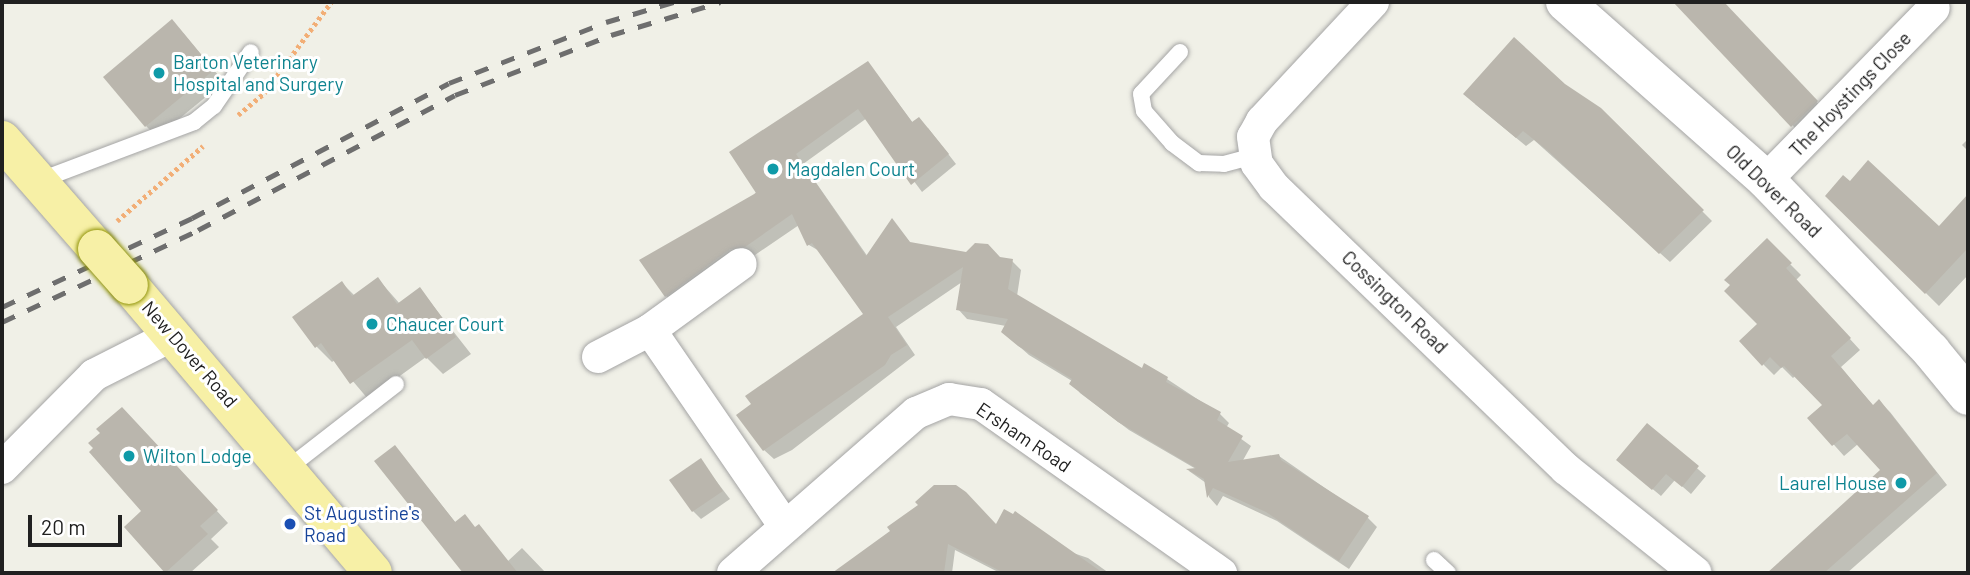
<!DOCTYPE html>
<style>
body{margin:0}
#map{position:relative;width:1970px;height:575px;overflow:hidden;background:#f0f0e7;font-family:Barlow,sans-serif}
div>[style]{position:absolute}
.shadow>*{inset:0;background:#0003}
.building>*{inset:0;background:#bab6ad}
.path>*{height:4.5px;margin-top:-2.25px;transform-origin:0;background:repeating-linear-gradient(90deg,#f2ae76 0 3.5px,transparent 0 7px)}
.roads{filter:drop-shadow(0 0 2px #a4a4a4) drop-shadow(0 0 2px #a4a4a4)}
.service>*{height:16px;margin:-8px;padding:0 8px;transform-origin:8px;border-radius:8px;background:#fff}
.minor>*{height:32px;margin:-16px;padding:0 16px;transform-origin:16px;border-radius:16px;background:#fff}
.tertiary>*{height:38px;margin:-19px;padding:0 19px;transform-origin:19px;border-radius:19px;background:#fff}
.primary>*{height:38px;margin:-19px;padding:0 19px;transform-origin:19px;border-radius:19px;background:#f7f0a6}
.rail>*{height:5px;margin-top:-2.5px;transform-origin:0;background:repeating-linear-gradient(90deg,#6e6e6e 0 14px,transparent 0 28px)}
.bridges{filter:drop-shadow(0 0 2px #919409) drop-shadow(0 0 2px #919409)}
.primary-bridge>*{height:38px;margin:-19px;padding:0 19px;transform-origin:19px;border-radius:19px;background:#f7f0a6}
.dots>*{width:19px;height:19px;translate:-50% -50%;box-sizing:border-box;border:4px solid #fff;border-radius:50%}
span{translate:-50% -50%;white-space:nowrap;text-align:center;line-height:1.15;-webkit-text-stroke:6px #fff;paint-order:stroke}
.culture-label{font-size:19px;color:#0d838f}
.left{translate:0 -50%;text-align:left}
.right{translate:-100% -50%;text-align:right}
.street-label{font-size:19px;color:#202020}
.transit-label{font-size:19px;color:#164399}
.frame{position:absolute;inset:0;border:4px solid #202020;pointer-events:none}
.scale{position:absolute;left:28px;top:515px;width:94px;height:32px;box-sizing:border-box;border:4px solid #202020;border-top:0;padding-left:9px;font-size:21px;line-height:24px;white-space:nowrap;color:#202020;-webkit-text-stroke:5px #fff;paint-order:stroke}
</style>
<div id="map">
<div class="shadow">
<div style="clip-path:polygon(1696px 2px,1722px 2px,1824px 110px,1800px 133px,1685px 12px)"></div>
<div style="clip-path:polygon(183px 33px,224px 82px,157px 137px,146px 126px)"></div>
<div style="clip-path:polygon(868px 63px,913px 123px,928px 128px,956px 164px,922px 192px,867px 118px,803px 164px,868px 257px,893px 221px,912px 245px,1012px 261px,1021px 270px,1017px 296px,1142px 370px,1167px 379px,1220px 414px,1229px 423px,1226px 428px,1251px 446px,1242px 462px,1279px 456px,1368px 518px,1377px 527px,1349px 569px,1277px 521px,1223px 496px,1217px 506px,1209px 497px,1206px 483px,1189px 471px,1196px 469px,1129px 430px,1080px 393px,1072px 381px,1029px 355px,1012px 340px,1006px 326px,967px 319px,958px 309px,962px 282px,896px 327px,915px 355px,792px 450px,774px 459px,764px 450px,754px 405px,866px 314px,821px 252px,809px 245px,799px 225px,755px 255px,740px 258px,675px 305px,666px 296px)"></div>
<div style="clip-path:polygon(1564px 86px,1600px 109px,1712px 221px,1670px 262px,1534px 140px,1526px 146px,1475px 104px)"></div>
<div style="clip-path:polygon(1968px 139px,1968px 151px,1962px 145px)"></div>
<div style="clip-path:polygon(1850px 183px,1939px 229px,1968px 196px,1968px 275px,1939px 306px,1828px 196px)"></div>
<div style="clip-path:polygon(1767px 241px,1801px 275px,1796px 280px,1860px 350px,1841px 367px,1874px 407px,1879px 401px,1890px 412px,1947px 485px,1847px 573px,1770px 573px,1882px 471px,1858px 444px,1844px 456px,1810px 418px,1824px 405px,1796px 375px,1793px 378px,1782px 367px,1774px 375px,1763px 364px,1759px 324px)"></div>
<div style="clip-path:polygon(378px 279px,400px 304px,420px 289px,471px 354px,443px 374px,426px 357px,368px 399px,335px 360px,332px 362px,316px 346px,342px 283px,355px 296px)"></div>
<div style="clip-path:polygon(134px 421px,228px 523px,211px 539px,219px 547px,190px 573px,168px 573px,126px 527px,144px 511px)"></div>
<div style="clip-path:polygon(1647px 425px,1706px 476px,1691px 494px,1675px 480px,1661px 496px,1626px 467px)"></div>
<div style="clip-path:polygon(395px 447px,456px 523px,508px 561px,522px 548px,546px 573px,468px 573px,376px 461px)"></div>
<div style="clip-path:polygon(700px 460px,730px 499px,701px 519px,693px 511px)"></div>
<div style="clip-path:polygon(996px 527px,1088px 558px,1109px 573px,1000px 573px,955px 550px,952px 573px,897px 573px,883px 555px,883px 573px,835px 573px,893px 531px)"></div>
</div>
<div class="building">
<div style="clip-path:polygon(1673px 2px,1724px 2px,1818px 101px,1791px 127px)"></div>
<div style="clip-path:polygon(172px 19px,214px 70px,145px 127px,103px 77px)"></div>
<div style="clip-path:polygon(1514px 37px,1565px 84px,1601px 108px,1704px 210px,1659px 254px,1547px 150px,1523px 131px,1516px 138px,1463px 94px)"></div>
<div style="clip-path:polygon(868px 61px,912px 122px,919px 117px,949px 154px,911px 185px,858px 109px,796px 154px,866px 256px,892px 218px,910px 242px,966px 252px,975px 243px,988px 244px,1000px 257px,1013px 259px,1008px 289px,1142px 368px,1144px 363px,1168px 377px,1166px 382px,1221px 412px,1217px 420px,1243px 436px,1228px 462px,1279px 454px,1281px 460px,1369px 516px,1339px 561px,1266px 512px,1213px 488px,1207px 498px,1204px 479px,1186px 469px,1196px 468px,1118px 422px,1069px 384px,1072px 379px,1018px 346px,1001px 332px,1008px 319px,956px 310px,963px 267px,888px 317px,907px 345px,891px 355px,885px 365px,763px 451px,736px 415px,751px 404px,745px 396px,863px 314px,812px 243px,807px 246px,792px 214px,745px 247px,730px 249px,665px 297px,639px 260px,756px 193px,729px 152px)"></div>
<div style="clip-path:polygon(1868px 160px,1939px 226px,1968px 194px,1968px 248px,1925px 294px,1825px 196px,1843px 175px,1850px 181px)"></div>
<div style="clip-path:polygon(1767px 238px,1792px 263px,1786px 268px,1851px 338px,1831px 356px,1873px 405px,1879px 399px,1937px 473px,1824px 573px,1767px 573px,1880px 470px,1847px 434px,1832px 446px,1807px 418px,1822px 405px,1784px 366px,1781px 368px,1770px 357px,1762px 366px,1739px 341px,1757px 324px,1724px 291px,1730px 285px,1724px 280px)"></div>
<div style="clip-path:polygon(378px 277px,397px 304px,420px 287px,456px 337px,426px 359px,412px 340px,350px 384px,321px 343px,315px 348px,292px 317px,342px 281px,352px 296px)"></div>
<div style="clip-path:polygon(122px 407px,218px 510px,200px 526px,208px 534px,165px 573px,124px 527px,141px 511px,89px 452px,93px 448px,88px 443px,100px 433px,96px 429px)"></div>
<div style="clip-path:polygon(1647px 423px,1699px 466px,1682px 487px,1666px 474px,1652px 490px,1616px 460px)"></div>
<div style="clip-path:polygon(395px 445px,455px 522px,465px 514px,475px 527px,479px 524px,518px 573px,463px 573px,374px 461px)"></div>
<div style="clip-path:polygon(701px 458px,723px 491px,692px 512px,669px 480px)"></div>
<div style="clip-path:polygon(934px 485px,956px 485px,966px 492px,996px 524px,1004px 509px,1013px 514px,1015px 511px,1103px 573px,1004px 573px,948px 544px,944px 573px,832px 573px,890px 531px,887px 527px,918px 505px,915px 502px)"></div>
</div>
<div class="path">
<div style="left:238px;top:115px;width:34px;rotate:-40deg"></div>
<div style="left:264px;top:93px;width:113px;rotate:-53.6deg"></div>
<div style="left:117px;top:221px;width:114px;rotate:-41.1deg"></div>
</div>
<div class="roads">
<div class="service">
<div style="left:1180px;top:52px;width:57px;rotate:132.9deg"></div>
<div style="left:1141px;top:94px;width:17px;rotate:80deg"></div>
<div style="left:1144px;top:111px;width:43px;rotate:48.8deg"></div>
<div style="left:1172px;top:143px;width:34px;rotate:37deg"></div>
<div style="left:1199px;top:163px;width:25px;rotate:2deg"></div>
<div style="left:1224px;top:164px;width:31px;rotate:-15deg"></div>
<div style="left:38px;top:181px;width:167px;rotate:-20.7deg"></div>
<div style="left:194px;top:122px;width:26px;rotate:-39deg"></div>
<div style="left:214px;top:106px;width:65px;rotate:-55.6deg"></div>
<div style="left:287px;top:469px;width:138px;rotate:-37.9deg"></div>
<div style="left:1434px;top:560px;width:19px;rotate:43deg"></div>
</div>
<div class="minor">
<div style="left:1373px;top:2px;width:163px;rotate:133deg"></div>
<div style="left:1262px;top:121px;width:18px;rotate:119deg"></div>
<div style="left:1253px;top:137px;width:27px;rotate:82deg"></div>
<div style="left:1257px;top:164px;width:29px;rotate:54deg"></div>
<div style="left:1274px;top:187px;width:406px;rotate:44deg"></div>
<div style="left:1566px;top:469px;width:166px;rotate:38.7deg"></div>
<div style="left:1766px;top:180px;width:240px;rotate:-45.7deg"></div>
<div style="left:650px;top:330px;width:237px;rotate:55.5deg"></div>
<div style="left:598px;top:357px;width:59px;rotate:-27.4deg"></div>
<div style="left:650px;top:330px;width:112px;rotate:-36deg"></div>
<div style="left:2px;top:468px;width:131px;rotate:-45.3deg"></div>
<div style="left:94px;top:375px;width:89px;rotate:-26.9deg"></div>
<div style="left:733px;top:573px;width:243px;rotate:-41.2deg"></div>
<div style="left:916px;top:413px;width:36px;rotate:-23deg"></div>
<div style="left:949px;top:399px;width:32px;rotate:9deg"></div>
<div style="left:981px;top:404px;width:294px;rotate:35.2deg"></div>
</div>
<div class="tertiary">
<div style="left:1565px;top:2px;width:268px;rotate:41.5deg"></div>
<div style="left:1766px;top:180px;width:238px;rotate:46deg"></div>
<div style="left:1931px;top:351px;width:58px;rotate:50.6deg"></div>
</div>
<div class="primary">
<div style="left:2px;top:140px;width:145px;rotate:48.9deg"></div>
<div style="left:129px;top:285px;width:377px;rotate:49.7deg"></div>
</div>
</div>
<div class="rail">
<div style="left:2px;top:307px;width:210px;rotate:-25.1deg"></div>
<div style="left:192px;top:218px;width:290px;rotate:-27.7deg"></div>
<div style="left:449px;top:83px;width:168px;rotate:-21.2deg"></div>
<div style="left:606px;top:22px;width:71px;rotate:-16.4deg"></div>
<div style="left:2px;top:322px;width:217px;rotate:-25.1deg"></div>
<div style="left:198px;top:230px;width:290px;rotate:-27.7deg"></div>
<div style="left:455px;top:95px;width:167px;rotate:-21deg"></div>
<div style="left:611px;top:35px;width:114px;rotate:-16.8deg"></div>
</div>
<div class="bridges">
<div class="primary-bridge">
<div style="left:97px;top:249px;width:48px;rotate:48.4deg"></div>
</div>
</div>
<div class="dots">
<div style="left:159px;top:73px;background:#0f9aa8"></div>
<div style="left:773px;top:169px;background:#0f9aa8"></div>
<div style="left:372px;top:324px;background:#0f9aa8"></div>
<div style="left:129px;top:456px;background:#0f9aa8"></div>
<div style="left:1901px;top:483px;background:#0f9aa8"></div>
<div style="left:290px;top:524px;background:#1a4fb4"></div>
</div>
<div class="culture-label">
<span class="left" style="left:173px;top:73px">Barton Veterinary<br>Hospital and Surgery</span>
<span class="left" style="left:787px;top:169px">Magdalen Court</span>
<span class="left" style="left:386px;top:324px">Chaucer Court</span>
<span class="left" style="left:143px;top:456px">Wilton Lodge</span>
<span class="right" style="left:1887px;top:483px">Laurel House</span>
</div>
<div class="street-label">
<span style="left:1850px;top:94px;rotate:-46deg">The Hoystings Close</span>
<span style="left:1774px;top:191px;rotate:44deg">Old Dover Road</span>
<span style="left:1395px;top:302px;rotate:44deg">Cossington Road</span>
<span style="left:190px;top:354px;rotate:49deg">New Dover Road</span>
<span style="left:1024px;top:437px;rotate:34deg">Ersham Road</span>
</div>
<div class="transit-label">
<span class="left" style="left:304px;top:524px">St Augustine's<br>Road</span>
</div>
<div class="frame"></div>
<div class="scale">20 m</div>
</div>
